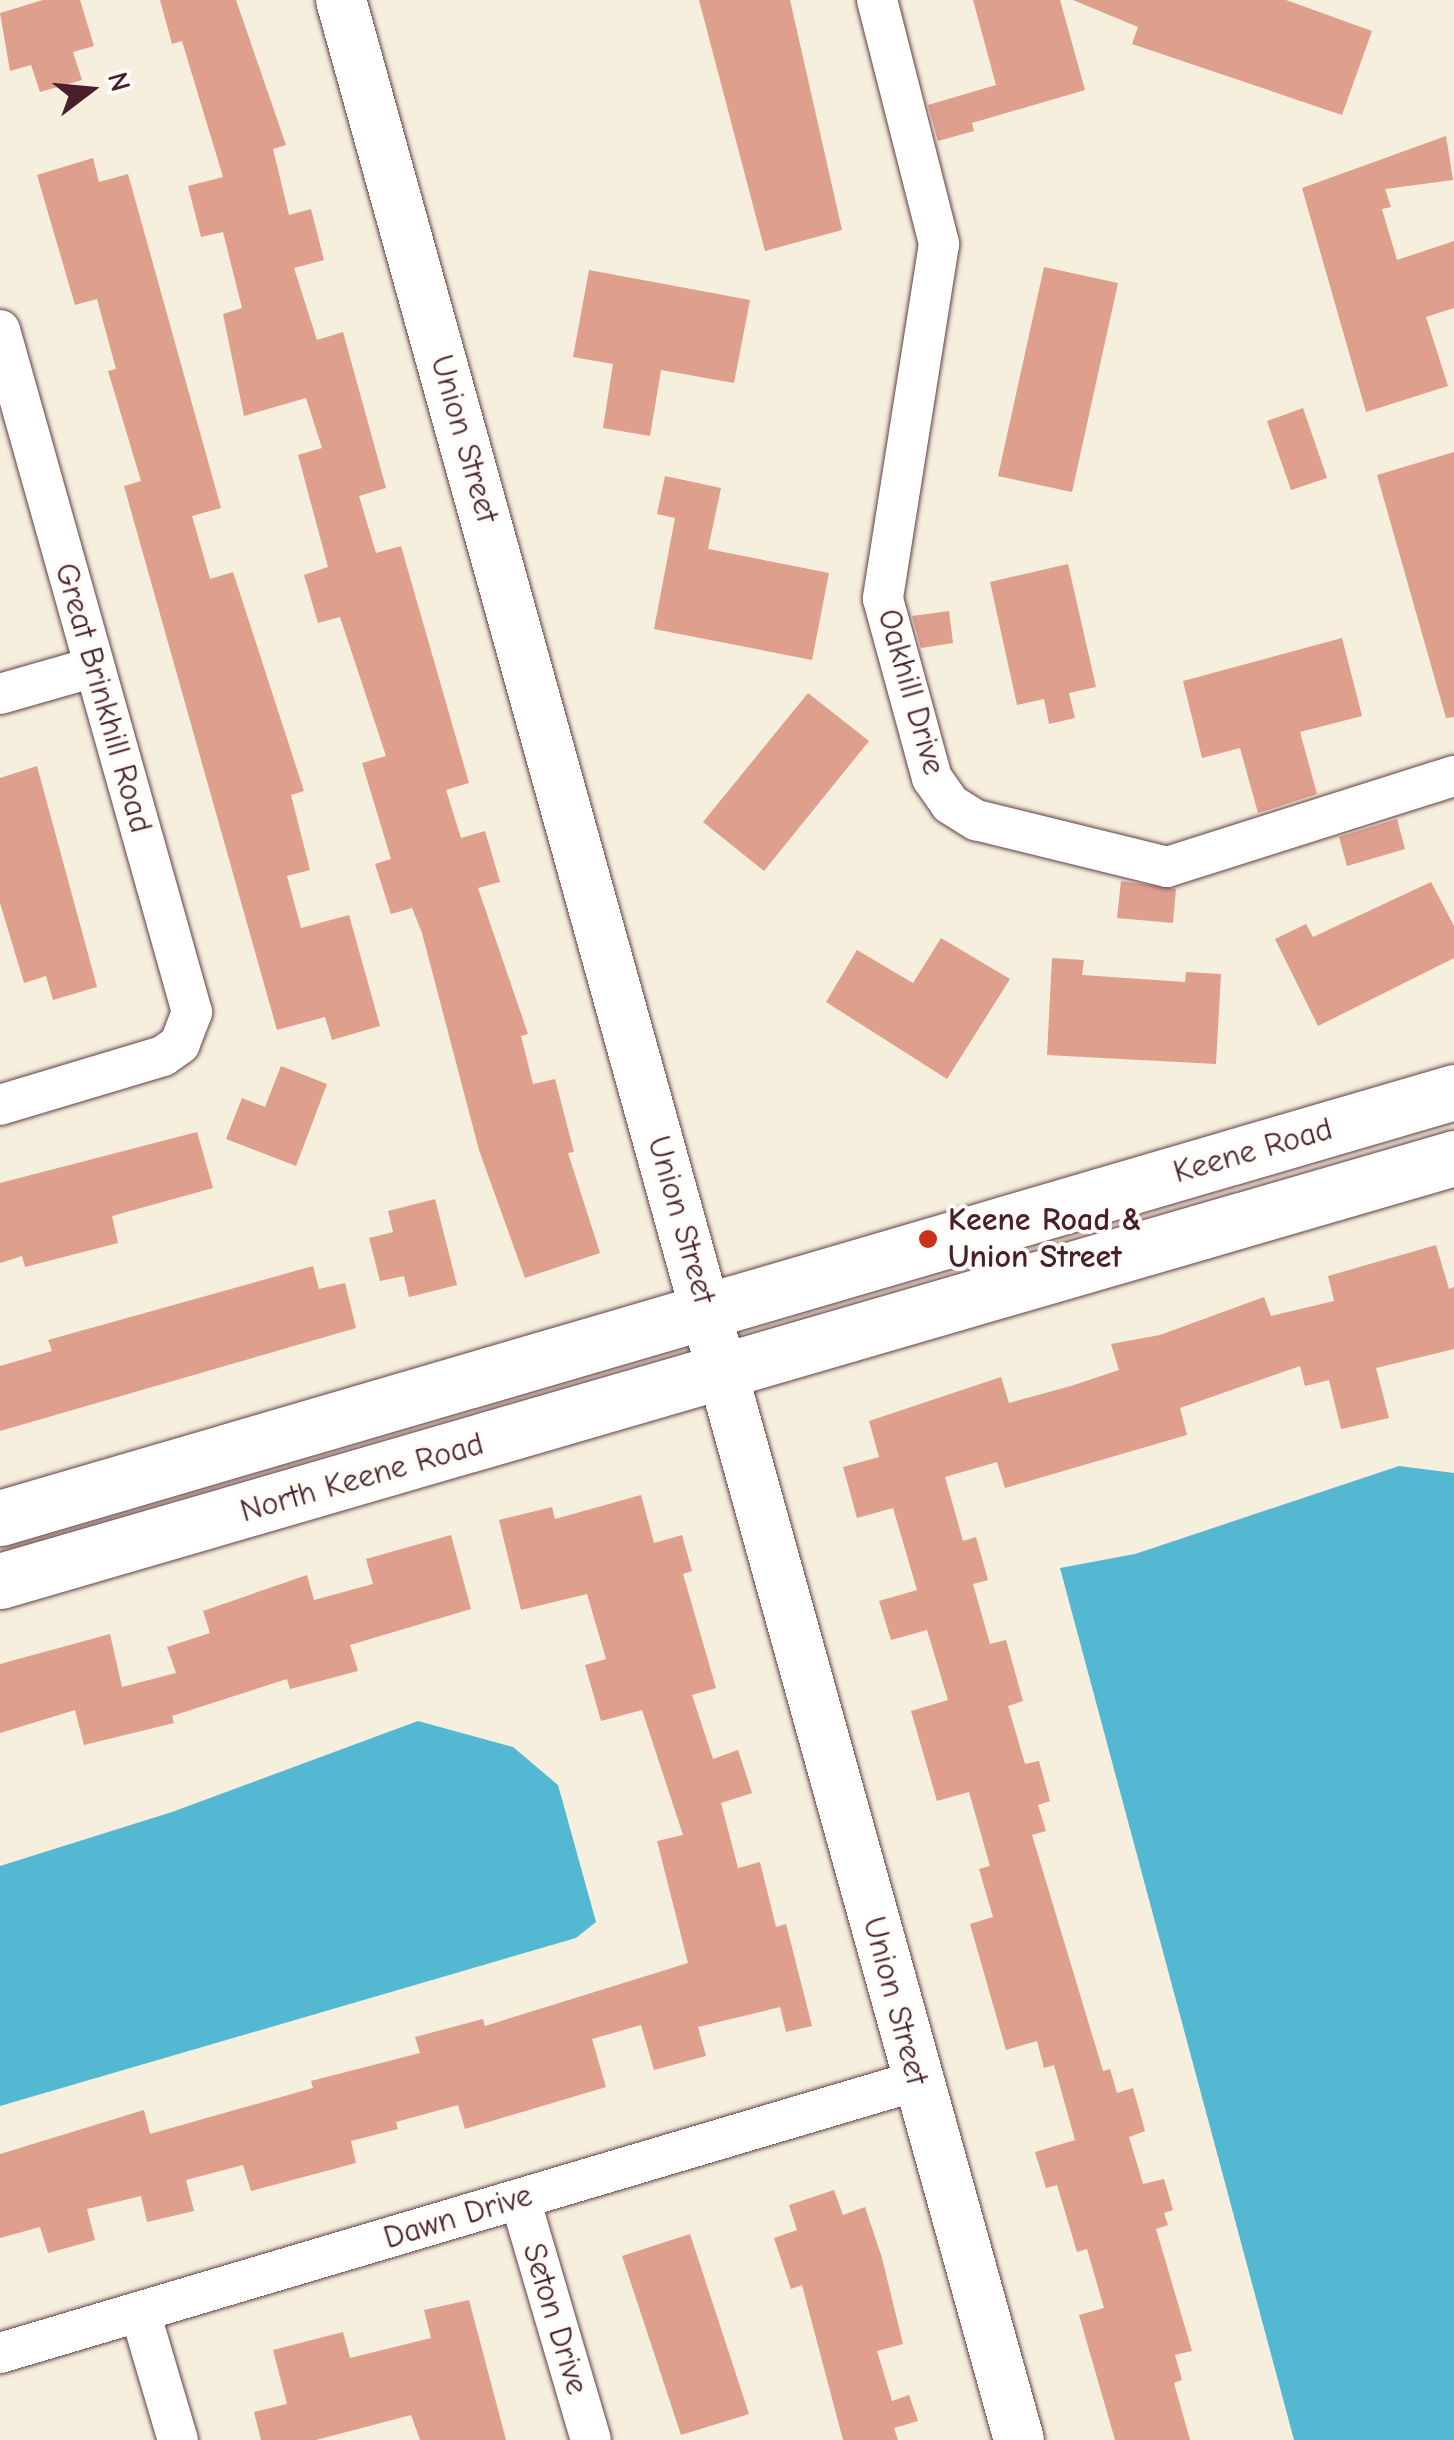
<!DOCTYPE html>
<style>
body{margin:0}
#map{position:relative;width:1454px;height:2440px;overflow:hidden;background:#f6efdd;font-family:"Comic Neue",sans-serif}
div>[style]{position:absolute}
.water>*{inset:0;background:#54b8d2}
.building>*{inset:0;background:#de9f8c}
.roads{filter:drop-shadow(0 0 2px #643e46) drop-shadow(0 0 2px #643e46)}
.minor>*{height:40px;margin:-20px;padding:0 20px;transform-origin:20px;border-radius:20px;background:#fff}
.tertiary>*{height:50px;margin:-25px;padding:0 25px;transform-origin:25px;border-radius:25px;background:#fff}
.secondary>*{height:55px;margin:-27.5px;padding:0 27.5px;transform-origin:27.5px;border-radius:27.5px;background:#fff}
.dots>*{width:28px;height:28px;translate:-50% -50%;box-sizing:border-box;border:5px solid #fdfcf7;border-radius:50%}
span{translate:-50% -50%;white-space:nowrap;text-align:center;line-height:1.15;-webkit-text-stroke:8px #fdfcf7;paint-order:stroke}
.street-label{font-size:32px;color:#4a1f2b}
.poi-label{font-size:32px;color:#4a1f2b;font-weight:700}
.left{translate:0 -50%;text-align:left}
.north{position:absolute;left:40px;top:40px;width:100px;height:100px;-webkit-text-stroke:8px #fdfcf7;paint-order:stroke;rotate:74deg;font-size:28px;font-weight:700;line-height:40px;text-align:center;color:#4a1f2b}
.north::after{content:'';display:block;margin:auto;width:35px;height:45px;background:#4a1f2b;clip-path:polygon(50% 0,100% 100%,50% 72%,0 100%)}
</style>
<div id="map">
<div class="water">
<div style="clip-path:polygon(1399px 1466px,1454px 1473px,1454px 2440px,1294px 2440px,1060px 1568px,1135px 1554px)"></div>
<div style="clip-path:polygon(418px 1721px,513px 1747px,558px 1785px,596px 1922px,576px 1938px,0 2106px,0 1866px,172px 1812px)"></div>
</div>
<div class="building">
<div style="clip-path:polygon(43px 0,80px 0,94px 46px,73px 52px,82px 80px,40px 92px,31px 65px,10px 71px,0 13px)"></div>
<div style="clip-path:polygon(160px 0,236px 0,286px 145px,273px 149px,289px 215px,311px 209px,324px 260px,294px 268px,317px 340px,343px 332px,386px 488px,359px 496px,376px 553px,401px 546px,469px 783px,446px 790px,461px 838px,485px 831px,500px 882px,478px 888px,528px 1034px,521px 1036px,533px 1084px,555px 1079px,574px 1152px,568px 1153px,600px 1253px,525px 1278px,479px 1150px,422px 933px,412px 908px,391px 914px,375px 864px,391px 859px,362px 763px,386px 756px,340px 617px,318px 623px,304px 575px,328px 567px,298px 455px,322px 448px,306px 398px,244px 416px,223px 314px,242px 308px,223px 232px,201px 237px,188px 186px,223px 177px,182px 41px,172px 44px)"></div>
<div style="clip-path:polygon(699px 0,790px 0,842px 230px,765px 251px)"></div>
<div style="clip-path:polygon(973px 0,1060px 0,1085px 90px,972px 123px,974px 131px,938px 141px,928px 105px,996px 85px)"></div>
<div style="clip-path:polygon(1073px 0,1286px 0,1372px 31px,1342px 115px,1132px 44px,1138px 27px)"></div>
<div style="clip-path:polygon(1446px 136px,1453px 180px,1385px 189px,1391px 207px,1382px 209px,1397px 260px,1454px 241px,1454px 308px,1426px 317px,1448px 386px,1366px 412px,1302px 188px)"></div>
<div style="clip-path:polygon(93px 158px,99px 182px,128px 174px,221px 508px,192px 516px,210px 579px,233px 572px,304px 791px,291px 795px,310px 870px,287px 876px,301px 928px,349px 915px,380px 1026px,332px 1040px,325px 1017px,277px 1030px,124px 486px,141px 481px,108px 371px,116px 369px,97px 299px,75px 305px,37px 175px)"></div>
<div style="clip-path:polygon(1044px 267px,1118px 283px,1072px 492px,998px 476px)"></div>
<div style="clip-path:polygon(589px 270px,750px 300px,734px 383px,661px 370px,650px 436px,603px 428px,613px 364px,573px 357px)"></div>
<div style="clip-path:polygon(1303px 408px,1327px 478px,1291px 490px,1267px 421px)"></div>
<div style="clip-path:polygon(1454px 452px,1454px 717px,1446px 718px,1377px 475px)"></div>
<div style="clip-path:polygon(665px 476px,721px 488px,708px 549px,829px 573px,812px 660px,654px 629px,675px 518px,657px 514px)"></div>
<div style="clip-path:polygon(1068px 564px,1096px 687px,1069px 693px,1075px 718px,1049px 724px,1044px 699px,1017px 705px,990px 582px)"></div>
<div style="clip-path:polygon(949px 611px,953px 643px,921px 648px,912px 616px)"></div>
<div style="clip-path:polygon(1342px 638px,1362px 716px,1300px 732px,1317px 794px,1258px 813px,1240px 748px,1202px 758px,1183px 681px)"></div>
<div style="clip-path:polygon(808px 693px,869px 741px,764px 871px,703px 822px)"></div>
<div style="clip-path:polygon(37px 766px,97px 987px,53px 1000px,46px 976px,24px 983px,0 903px,0 778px)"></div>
<div style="clip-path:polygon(1397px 819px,1405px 849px,1347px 866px,1339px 837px)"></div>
<div style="clip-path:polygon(1121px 881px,1176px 889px,1173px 923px,1117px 918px)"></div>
<div style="clip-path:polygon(1431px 882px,1454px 926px,1454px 958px,1318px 1026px,1275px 939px,1306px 924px,1313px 937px)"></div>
<div style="clip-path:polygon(941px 938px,1010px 979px,947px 1079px,826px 1002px,857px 950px,913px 983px)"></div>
<div style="clip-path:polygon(1052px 958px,1084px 960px,1082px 975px,1185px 982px,1186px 972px,1221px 974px,1216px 1064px,1047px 1055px)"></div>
<div style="clip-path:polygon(281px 1066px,327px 1084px,296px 1166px,226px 1139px,242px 1098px,265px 1107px)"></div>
<div style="clip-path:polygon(197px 1132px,213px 1188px,112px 1216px,118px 1243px,25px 1267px,22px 1256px,0 1263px,0 1183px)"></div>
<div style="clip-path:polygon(435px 1199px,457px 1285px,409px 1297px,404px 1276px,380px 1281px,369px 1238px,393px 1232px,388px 1211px)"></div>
<div style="clip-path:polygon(1436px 1245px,1449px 1289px,1454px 1287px,1454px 1349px,1376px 1368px,1389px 1418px,1341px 1429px,1329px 1380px,1305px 1386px,1300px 1366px,1180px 1408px,1187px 1435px,1005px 1488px,997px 1462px,945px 1477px,963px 1541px,976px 1537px,988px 1580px,973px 1584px,990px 1644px,1006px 1640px,1023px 1701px,1008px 1706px,1025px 1764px,1039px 1761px,1050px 1801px,1038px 1805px,1046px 1831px,1032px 1835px,1103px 2071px,1110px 2069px,1117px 2093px,1133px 2088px,1145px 2131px,1129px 2137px,1143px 2184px,1164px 2179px,1173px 2210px,1164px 2213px,1168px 2225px,1156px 2229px,1192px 2351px,1175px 2355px,1182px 2380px,1174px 2383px,1190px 2440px,1115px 2440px,1079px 2315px,1104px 2308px,1087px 2249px,1077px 2252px,1057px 2185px,1046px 2188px,1035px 2152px,1075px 2140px,1054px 2065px,1044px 2068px,1037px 2041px,1006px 2050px,970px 1924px,993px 1917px,979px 1869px,990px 1866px,969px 1792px,937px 1801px,911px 1711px,948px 1700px,927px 1630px,891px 1640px,879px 1601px,917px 1590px,893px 1508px,857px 1518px,843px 1467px,879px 1457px,869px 1421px,1001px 1377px,1009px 1403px,1071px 1386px,1119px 1370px,1111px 1344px,1160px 1335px,1264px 1297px,1271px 1316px,1334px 1301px,1328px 1276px)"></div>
<div style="clip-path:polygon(313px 1266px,319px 1289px,345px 1283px,356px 1328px,0 1431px,0 1366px,52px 1351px,48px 1340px)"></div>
<div style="clip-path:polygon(641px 1495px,654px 1543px,682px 1535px,692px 1571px,683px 1574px,716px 1688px,692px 1695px,713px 1759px,738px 1750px,752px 1793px,721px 1803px,738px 1868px,760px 1862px,776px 1927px,786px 1924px,812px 2026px,786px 2032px,780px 2007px,698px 2027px,706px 2056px,654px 2070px,641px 2025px,592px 2039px,606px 2087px,465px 2129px,458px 2105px,396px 2122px,398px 2129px,351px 2141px,356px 2163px,251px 2191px,243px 2165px,186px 2180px,194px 2211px,147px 2222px,141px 2196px,87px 2209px,95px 2240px,48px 2253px,40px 2227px,0 2238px,0 2154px,144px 2110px,150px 2134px,313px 2088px,311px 2081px,420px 2053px,415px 2037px,483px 2019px,485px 2026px,688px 1963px,657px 1841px,683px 1835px,642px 1710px,601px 1721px,585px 1665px,606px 1659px,587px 1594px,521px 1610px,499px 1520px,552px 1507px,555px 1519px)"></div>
<div style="clip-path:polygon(451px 1535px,471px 1609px,350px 1645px,358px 1671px,290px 1689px,287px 1679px,172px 1716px,174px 1723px,84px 1745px,75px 1710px,0 1733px,0 1664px,110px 1634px,122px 1687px,176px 1673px,167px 1647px,210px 1633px,203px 1611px,307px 1575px,314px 1600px,373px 1584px,366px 1559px)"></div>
<div style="clip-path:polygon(834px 2190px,843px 2215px,865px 2207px,882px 2258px,903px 2344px,877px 2351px,892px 2401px,909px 2395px,918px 2421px,894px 2428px,898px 2440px,843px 2440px,802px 2285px,791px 2289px,774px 2238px,797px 2230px,789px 2205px)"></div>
<div style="clip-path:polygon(690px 2234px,749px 2414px,681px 2435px,622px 2256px)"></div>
<div style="clip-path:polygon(469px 2300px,506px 2440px,420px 2440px,411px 2415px,316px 2440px,261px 2440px,254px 2412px,287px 2404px,273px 2350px,343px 2332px,350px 2358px,431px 2338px,424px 2310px)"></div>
</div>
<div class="roads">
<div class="minor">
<div style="left:877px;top:0;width:252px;rotate:75.7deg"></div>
<div style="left:939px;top:244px;width:359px;rotate:99deg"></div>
<div style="left:883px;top:599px;width:186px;rotate:74.7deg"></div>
<div style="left:932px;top:778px;width:32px;rotate:55deg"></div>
<div style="left:950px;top:804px;width:31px;rotate:32deg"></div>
<div style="left:976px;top:820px;width:197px;rotate:13.8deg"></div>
<div style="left:1167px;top:867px;width:301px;rotate:-17.6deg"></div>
<div style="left:0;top:330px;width:709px;rotate:74.28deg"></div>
<div style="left:192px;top:1012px;width:34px;rotate:111deg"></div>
<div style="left:180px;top:1044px;width:21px;rotate:145deg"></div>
<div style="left:163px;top:1056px;width:170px;rotate:163.3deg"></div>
<div style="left:0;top:694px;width:98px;rotate:-16deg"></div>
<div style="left:520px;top:2199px;width:251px;rotate:73.6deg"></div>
<div style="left:140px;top:2312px;width:134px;rotate:73.5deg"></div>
<div style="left:0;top:2353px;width:956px;rotate:-16.54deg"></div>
</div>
<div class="tertiary">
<div style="left:341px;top:0;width:2532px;rotate:74.47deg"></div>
</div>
<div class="secondary">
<div style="left:0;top:1518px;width:1515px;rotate:-16.33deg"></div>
<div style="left:0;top:1581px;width:1514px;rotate:-16.22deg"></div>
</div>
</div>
<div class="dots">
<div style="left:928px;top:1239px;background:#c8321e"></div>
</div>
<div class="street-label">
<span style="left:464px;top:439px;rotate:74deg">Union Street</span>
<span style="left:911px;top:692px;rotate:74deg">Oakhill Drive</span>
<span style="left:103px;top:698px;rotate:74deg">Great Brinkhill Road</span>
<span style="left:1253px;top:1151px;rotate:-16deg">Keene Road</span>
<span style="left:681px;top:1220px;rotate:74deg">Union Street</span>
<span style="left:362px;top:1478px;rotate:-16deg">North Keene Road</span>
<span style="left:895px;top:2001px;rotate:75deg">Union Street</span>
<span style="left:458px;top:2217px;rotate:-17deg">Dawn Drive</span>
<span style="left:555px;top:2319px;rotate:73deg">Seton Drive</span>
</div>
<div class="poi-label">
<span class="left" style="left:948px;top:1239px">Keene Road &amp;<br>Union Street</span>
</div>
<div class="north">N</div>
</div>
